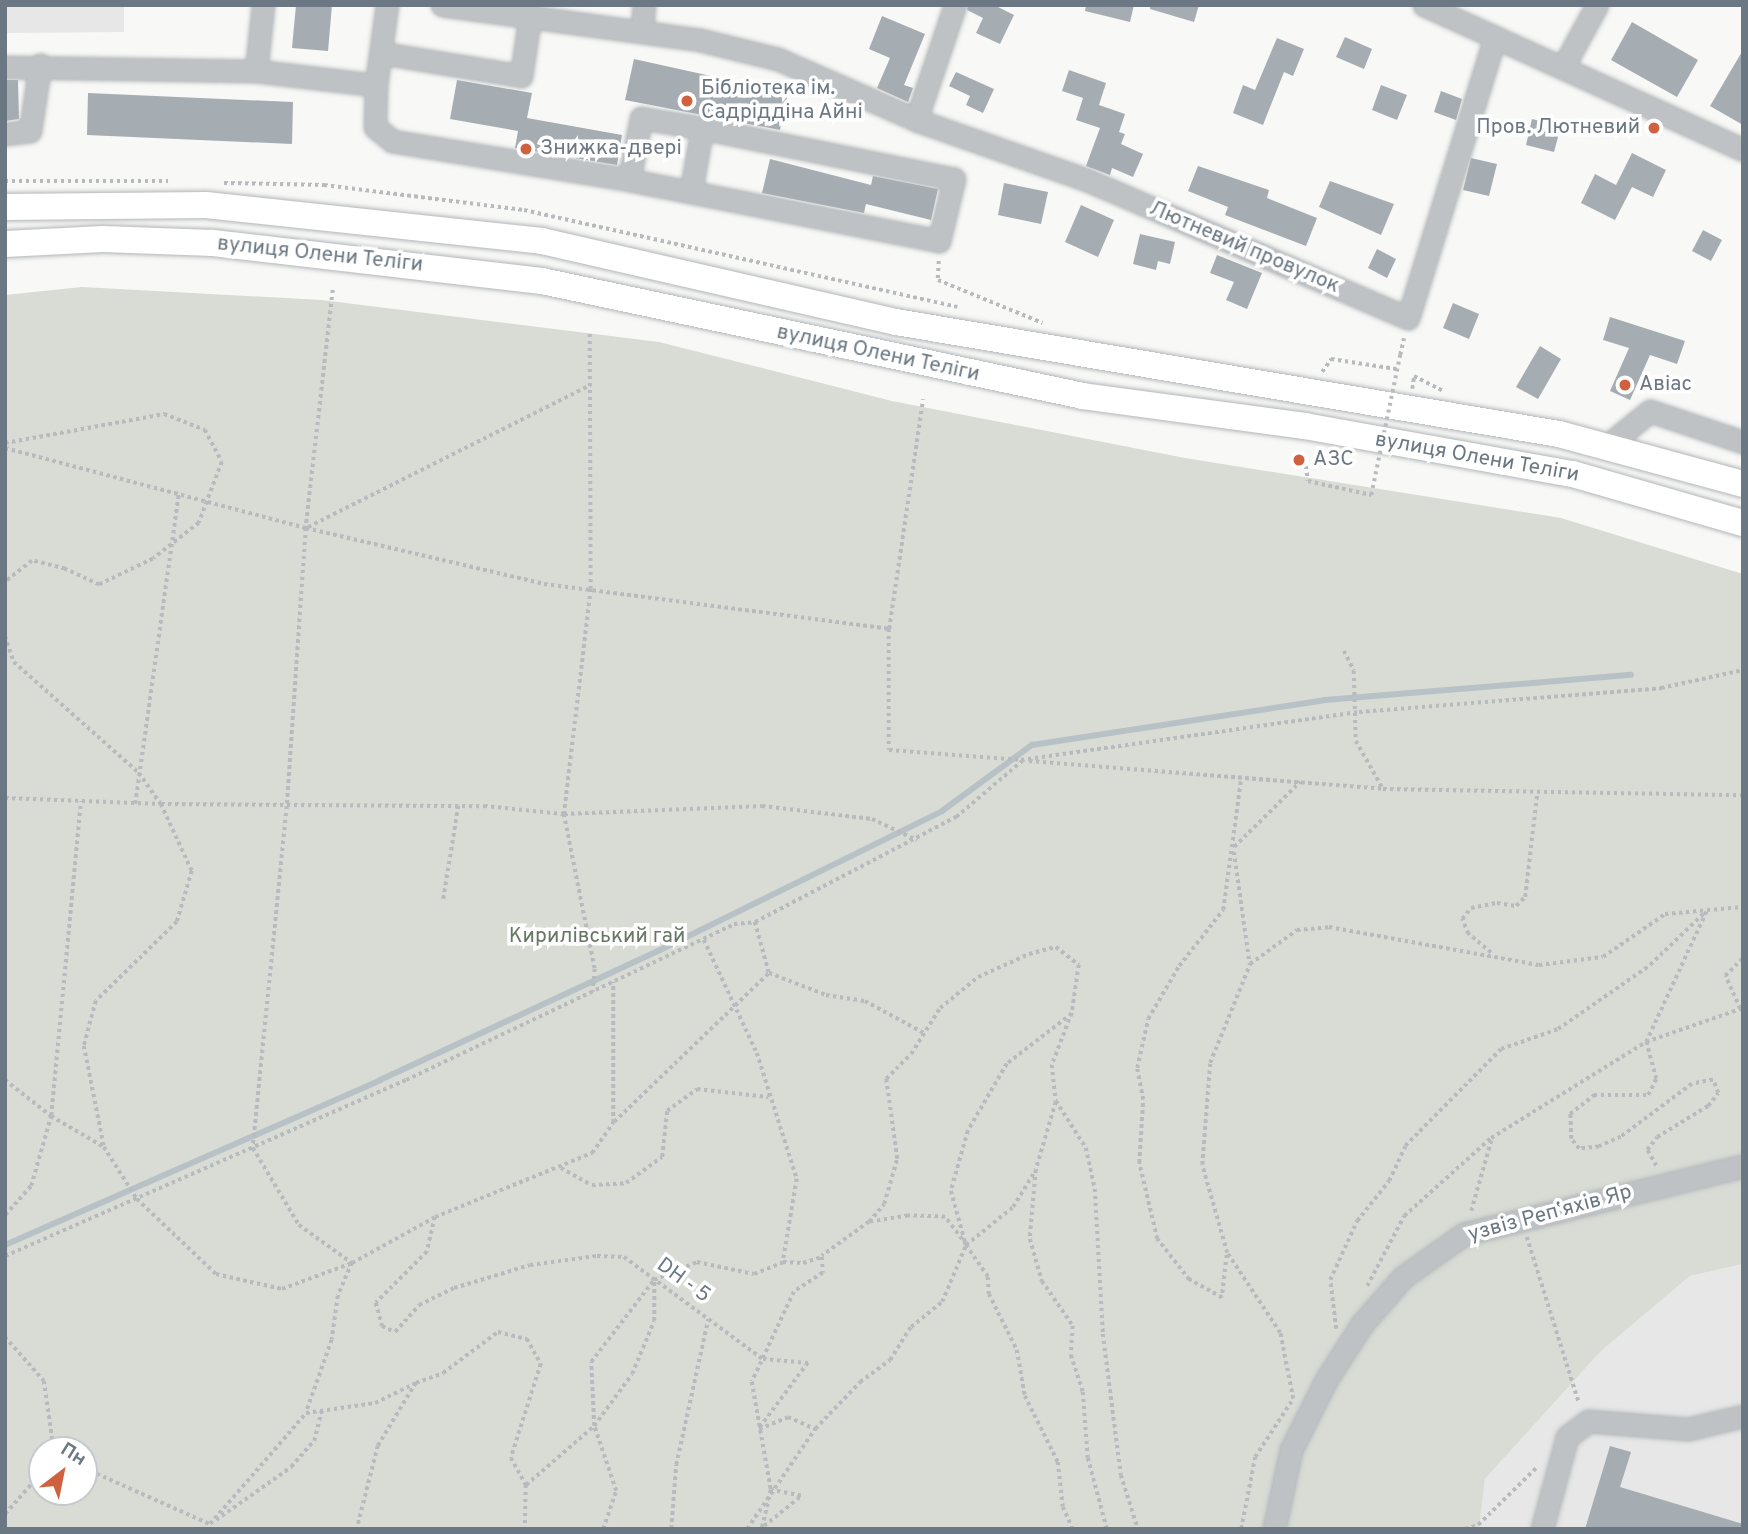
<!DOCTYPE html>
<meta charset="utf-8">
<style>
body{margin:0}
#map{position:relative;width:1748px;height:1534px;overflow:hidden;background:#f8f8f6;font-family:Overpass,sans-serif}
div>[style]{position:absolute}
.built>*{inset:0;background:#e6e7e6}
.green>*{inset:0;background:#d8dcd5}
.stream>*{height:6px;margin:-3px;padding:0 3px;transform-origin:3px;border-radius:3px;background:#b8c2c6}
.building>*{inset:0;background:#a6adb2}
.path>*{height:3.5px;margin-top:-1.75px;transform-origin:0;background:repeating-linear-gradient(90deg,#b8bbbe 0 3.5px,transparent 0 7px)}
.roads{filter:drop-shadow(0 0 2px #b2b6b9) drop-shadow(0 0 2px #b2b6b9)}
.minor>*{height:21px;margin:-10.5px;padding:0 10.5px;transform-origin:10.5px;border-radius:10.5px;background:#bec2c5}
.major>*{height:26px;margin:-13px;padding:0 13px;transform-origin:13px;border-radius:13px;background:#fff}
.path-bridge>*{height:3.5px;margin-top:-1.75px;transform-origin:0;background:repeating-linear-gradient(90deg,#b8bbbe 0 3.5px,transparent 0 7px)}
.dots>*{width:19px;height:19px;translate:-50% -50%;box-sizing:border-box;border:4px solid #fff;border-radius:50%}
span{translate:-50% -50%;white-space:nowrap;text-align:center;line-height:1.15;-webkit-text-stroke:7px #fff;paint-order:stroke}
.poi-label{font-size:21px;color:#6b7883}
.left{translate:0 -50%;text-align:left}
.right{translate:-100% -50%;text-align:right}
.street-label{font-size:21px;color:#6b7883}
.park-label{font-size:21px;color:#677665}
.frame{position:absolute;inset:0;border:7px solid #6b7883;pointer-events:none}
.north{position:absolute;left:28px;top:1436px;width:70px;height:70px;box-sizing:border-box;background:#fff;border:2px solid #c4c9cd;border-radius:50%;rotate:32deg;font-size:19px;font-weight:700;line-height:28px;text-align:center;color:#6b7883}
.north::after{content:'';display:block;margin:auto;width:24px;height:32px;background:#cf613f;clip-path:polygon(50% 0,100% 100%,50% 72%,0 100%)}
</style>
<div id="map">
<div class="built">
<div style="clip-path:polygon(5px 5px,124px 5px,124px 32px,5px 33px)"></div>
<div style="clip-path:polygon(1743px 1264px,1743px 1529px,1479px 1529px,1485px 1479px,1600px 1352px,1690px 1276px)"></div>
</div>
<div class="green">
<div style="clip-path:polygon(evenodd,82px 287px,322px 300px,659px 342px,892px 401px,1185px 458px,1561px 518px,1743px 574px,1743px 1264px,1690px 1276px,1600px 1352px,1485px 1479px,1479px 1529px,5px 1529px,5px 295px,82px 287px,42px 1450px,84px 1450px,84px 1492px,42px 1492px,42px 1450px)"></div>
</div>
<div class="stream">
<div style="left:5px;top:1245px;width:410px;rotate:-23.7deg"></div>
<div style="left:380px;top:1080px;width:304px;rotate:-24.9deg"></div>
<div style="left:656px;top:952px;width:319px;rotate:-26.2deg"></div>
<div style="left:942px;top:811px;width:112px;rotate:-36.3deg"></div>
<div style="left:1032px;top:745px;width:296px;rotate:-8.7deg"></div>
<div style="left:1325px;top:700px;width:307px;rotate:-4.7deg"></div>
</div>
<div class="building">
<div style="clip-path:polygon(296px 5px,332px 5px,328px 51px,292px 48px)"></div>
<div style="clip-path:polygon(968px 5px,994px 5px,1014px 15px,1000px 44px,976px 33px,983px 18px,967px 10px)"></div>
<div style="clip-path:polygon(1086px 5px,1134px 5px,1130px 22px,1085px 11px)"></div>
<div style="clip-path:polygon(1150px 5px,1199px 5px,1194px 22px,1150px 9px)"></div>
<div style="clip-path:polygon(882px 16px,925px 34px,904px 85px,913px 88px,908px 102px,877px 88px,890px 58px,869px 49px)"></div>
<div style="clip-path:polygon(1632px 22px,1698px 60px,1677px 97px,1611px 60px)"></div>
<div style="clip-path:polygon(1345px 37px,1372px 49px,1364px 69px,1336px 57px)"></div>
<div style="clip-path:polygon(1277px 38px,1304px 49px,1293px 76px,1284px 72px,1263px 125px,1233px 113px,1243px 85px,1255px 90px)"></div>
<div style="clip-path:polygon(1743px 50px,1743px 125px,1710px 106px)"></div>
<div style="clip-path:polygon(634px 59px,788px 93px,780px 130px,625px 100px)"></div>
<div style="clip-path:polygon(1069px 70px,1106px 83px,1099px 105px,1125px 114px,1119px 132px,1125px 134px,1121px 144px,1143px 154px,1133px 177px,1112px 168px,1110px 175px,1086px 166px,1100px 128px,1076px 120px,1083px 98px,1062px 91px)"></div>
<div style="clip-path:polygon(956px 72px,994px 89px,983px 113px,966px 105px,970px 96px,949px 86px)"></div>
<div style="clip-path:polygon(5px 80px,18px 80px,19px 119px,5px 121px)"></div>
<div style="clip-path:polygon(457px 80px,532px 93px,527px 118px,622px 135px,617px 165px,515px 148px,518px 131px,450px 119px)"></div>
<div style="clip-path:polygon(1381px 85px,1407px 95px,1397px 120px,1372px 110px)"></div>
<div style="clip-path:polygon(1441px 91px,1462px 99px,1456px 120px,1434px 112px)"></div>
<div style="clip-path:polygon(88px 93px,293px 102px,292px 144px,87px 135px)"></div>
<div style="clip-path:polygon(1532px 119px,1561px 126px,1554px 152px,1526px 145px)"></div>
<div style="clip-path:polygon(1632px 153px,1666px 170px,1653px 197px,1632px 187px,1615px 220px,1581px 203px,1595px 174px,1616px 185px)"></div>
<div style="clip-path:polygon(1471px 158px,1497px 164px,1489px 196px,1463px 190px)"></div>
<div style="clip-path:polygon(770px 159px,871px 185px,873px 176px,938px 189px,931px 220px,866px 204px,864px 213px,762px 193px)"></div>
<div style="clip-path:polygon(1198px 166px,1269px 190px,1267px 198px,1317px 218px,1306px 246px,1225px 215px,1228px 207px,1188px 191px)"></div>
<div style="clip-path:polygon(1330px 181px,1394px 204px,1381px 235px,1319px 207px)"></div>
<div style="clip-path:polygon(1004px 183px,1048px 192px,1041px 224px,998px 215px)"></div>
<div style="clip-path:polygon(1081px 205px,1114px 220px,1098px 257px,1065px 242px)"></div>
<div style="clip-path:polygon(1703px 230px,1722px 240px,1711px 261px,1692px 251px)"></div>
<div style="clip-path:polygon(1140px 234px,1175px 242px,1170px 264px,1158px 261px,1156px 270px,1133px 264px)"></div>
<div style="clip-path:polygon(1377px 249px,1396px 259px,1387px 278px,1368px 268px)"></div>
<div style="clip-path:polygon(1217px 255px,1262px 273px,1247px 309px,1226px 300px,1234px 282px,1210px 273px)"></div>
<div style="clip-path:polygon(1453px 303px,1479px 314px,1469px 339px,1443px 328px)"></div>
<div style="clip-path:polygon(1610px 317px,1685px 341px,1677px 364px,1650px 355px,1630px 400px,1610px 391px,1629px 348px,1603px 340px)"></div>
<div style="clip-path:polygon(1540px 346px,1561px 359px,1538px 399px,1516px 387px)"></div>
<div style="clip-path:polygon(1610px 1446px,1631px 1452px,1620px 1487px,1743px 1524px,1743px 1529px,1585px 1529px)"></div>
</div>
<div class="path">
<div style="left:5px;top:181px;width:163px"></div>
<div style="left:224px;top:183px;width:100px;rotate:1.1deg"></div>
<div style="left:324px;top:185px;width:202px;rotate:7.1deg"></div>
<div style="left:524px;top:210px;width:444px;rotate:12.6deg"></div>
<div style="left:939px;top:261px;width:19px;rotate:93deg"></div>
<div style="left:938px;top:280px;width:113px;rotate:22.3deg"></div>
<div style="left:333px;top:290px;width:240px;rotate:96.5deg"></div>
<div style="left:306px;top:528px;width:279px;rotate:93.9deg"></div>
<div style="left:287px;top:806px;width:344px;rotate:95.7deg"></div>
<div style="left:253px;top:1148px;width:90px;rotate:59.1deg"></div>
<div style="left:299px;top:1225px;width:65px;rotate:35.6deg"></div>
<div style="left:590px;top:334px;width:255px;rotate:89.8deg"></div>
<div style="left:591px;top:589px;width:227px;rotate:96.8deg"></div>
<div style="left:564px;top:814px;width:158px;rotate:78.7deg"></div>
<div style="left:595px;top:969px;width:23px;rotate:95deg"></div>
<div style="left:1400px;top:355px;width:17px;rotate:-77deg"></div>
<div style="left:1322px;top:372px;width:16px;rotate:-55deg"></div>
<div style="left:1331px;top:359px;width:66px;rotate:8.7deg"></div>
<div style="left:1412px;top:389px;width:13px;rotate:-81deg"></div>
<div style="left:1414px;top:376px;width:33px;rotate:27deg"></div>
<div style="left:5px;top:443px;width:162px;rotate:-10.3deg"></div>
<div style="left:164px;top:414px;width:44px;rotate:21.3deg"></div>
<div style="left:205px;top:430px;width:36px;rotate:62deg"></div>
<div style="left:222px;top:462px;width:65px;rotate:110.7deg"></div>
<div style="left:199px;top:523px;width:58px;rotate:142deg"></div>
<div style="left:153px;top:559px;width:60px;rotate:154.3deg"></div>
<div style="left:99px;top:585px;width:38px;rotate:-155deg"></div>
<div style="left:65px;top:569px;width:34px;rotate:-166deg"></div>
<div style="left:32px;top:561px;width:34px;rotate:142deg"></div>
<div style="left:5px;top:448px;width:311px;rotate:14.9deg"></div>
<div style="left:306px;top:528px;width:244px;rotate:13.2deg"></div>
<div style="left:544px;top:584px;width:348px;rotate:7.4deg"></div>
<div style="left:889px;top:629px;width:121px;rotate:90deg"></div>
<div style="left:889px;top:750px;width:132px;rotate:4.3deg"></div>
<div style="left:1021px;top:760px;width:341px;rotate:-8.1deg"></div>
<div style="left:1359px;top:712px;width:303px;rotate:-4.5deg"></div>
<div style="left:1661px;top:688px;width:84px;rotate:-12.4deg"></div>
<div style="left:1306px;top:466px;width:15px;rotate:82deg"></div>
<div style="left:1308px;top:481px;width:65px;rotate:12.5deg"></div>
<div style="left:308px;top:527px;width:316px;rotate:-26.7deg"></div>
<div style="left:889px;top:629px;width:232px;rotate:-81.6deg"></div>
<div style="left:5px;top:636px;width:28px;rotate:71deg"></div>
<div style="left:14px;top:662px;width:167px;rotate:41.6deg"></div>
<div style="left:139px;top:773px;width:38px;rotate:55deg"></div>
<div style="left:161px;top:804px;width:74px;rotate:65.2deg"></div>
<div style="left:192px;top:871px;width:53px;rotate:106.4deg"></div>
<div style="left:177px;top:922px;width:113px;rotate:135.7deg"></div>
<div style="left:96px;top:1001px;width:47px;rotate:104.9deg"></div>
<div style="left:84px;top:1046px;width:102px;rotate:78.7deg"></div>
<div style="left:1344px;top:651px;width:22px;rotate:63deg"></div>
<div style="left:1354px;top:671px;width:70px;rotate:88.4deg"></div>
<div style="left:1356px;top:741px;width:55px;rotate:60.6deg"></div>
<div style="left:1029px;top:761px;width:355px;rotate:4.5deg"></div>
<div style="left:1383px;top:789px;width:360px;rotate:1deg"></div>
<div style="left:5px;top:798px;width:156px;rotate:2.2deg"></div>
<div style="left:161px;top:804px;width:323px;rotate:0.4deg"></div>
<div style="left:484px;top:806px;width:80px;rotate:5.7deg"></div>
<div style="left:564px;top:814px;width:198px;rotate:-2.3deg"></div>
<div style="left:762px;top:806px;width:111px;rotate:6.7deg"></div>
<div style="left:872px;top:819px;width:50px;rotate:25deg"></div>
<div style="left:135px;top:804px;width:315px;rotate:-82deg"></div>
<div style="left:1234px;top:847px;width:93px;rotate:-44.6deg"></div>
<div style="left:1234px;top:852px;width:113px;rotate:81.9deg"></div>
<div style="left:443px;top:899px;width:94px;rotate:-80.8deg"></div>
<div style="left:755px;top:922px;width:53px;rotate:74.6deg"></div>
<div style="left:769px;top:973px;width:61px;rotate:21.1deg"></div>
<div style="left:826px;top:995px;width:39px;rotate:9deg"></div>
<div style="left:865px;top:1001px;width:67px;rotate:28.5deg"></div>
<div style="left:704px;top:940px;width:125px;rotate:64.9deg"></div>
<div style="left:757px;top:1053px;width:132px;rotate:72.4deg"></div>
<div style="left:797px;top:1179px;width:84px;rotate:99.6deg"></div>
<div style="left:1491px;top:953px;width:30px;rotate:-140deg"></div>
<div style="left:1468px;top:934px;width:16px;rotate:-112deg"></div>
<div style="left:1462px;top:919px;width:14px;rotate:-51deg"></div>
<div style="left:1471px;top:908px;width:26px;rotate:-11deg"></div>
<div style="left:1497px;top:903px;width:19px;rotate:9deg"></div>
<div style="left:1516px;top:906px;width:13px;rotate:-45deg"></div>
<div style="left:1525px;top:897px;width:104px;rotate:-83.4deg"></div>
<div style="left:1740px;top:1009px;width:36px;rotate:-114deg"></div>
<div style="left:1725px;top:976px;width:25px;rotate:-45deg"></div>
<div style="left:1072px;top:1014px;width:82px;rotate:142.4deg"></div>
<div style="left:1007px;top:1064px;width:78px;rotate:120.2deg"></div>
<div style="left:968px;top:1131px;width:62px;rotate:105.8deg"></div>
<div style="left:951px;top:1191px;width:56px;rotate:74.5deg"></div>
<div style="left:966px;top:1245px;width:39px;rotate:55deg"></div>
<div style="left:988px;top:1277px;width:17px;rotate:87deg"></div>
<div style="left:989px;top:1294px;width:63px;rotate:63.4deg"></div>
<div style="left:1017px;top:1350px;width:47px;rotate:80.1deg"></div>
<div style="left:1025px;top:1396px;width:74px;rotate:63.4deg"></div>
<div style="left:1058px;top:1462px;width:45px;rotate:83.7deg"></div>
<div style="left:1063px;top:1507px;width:24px;rotate:66deg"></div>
<div style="left:5px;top:1080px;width:58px;rotate:38deg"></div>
<div style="left:51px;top:1116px;width:61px;rotate:30.3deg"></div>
<div style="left:104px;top:1147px;width:62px;rotate:57.6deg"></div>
<div style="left:137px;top:1199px;width:109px;rotate:43.5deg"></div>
<div style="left:216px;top:1274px;width:68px;rotate:12.8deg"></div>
<div style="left:282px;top:1289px;width:75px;rotate:-20.4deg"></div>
<div style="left:352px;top:1263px;width:95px;rotate:-29deg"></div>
<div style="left:435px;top:1217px;width:170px;rotate:-22.2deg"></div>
<div style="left:592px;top:1153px;width:37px;rotate:-55deg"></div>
<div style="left:613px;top:1123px;width:141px;rotate:-90deg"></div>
<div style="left:1056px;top:1102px;width:71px;rotate:106.4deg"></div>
<div style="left:1036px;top:1170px;width:69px;rotate:95deg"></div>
<div style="left:1030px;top:1239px;width:44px;rotate:74.1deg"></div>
<div style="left:1042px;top:1281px;width:55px;rotate:55.4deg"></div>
<div style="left:1073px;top:1326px;width:29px;rotate:94deg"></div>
<div style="left:1071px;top:1355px;width:39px;rotate:72deg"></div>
<div style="left:1083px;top:1392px;width:66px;rotate:85.7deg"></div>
<div style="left:1088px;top:1458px;width:73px;rotate:75deg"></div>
<div style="left:614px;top:1122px;width:215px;rotate:-43.9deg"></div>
<div style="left:1656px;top:1166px;width:18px;rotate:-119deg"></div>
<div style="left:1647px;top:1150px;width:16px;rotate:-52deg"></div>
<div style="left:1657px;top:1137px;width:60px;rotate:-31.3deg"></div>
<div style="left:1708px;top:1106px;width:16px;rotate:-52deg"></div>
<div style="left:1718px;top:1093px;width:14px;rotate:-111deg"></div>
<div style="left:1713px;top:1080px;width:21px;rotate:169deg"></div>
<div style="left:1692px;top:1084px;width:89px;rotate:143.3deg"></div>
<div style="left:1621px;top:1137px;width:24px;rotate:156deg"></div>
<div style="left:1599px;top:1147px;width:20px;rotate:174deg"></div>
<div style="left:1579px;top:1149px;width:13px;rotate:-129deg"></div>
<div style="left:1571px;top:1139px;width:25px;rotate:-92deg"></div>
<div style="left:1570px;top:1114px;width:31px;rotate:-38deg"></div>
<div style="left:1594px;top:1095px;width:54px"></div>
<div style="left:1648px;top:1095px;width:18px;rotate:-63deg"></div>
<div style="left:1656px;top:1079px;width:38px;rotate:-105deg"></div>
<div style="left:1646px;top:1042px;width:145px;rotate:-65.2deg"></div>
<div style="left:561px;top:1168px;width:35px;rotate:29deg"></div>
<div style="left:592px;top:1185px;width:34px;rotate:-3deg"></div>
<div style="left:626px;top:1183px;width:44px;rotate:-35.8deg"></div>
<div style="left:662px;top:1157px;width:46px;rotate:-83.8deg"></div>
<div style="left:667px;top:1111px;width:37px;rotate:-36deg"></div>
<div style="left:697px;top:1089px;width:72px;rotate:6.3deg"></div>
<div style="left:1471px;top:1211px;width:73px;rotate:-74.1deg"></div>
<div style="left:5px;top:1215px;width:39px;rotate:-48deg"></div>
<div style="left:31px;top:1186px;width:73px;rotate:-74.1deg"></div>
<div style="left:51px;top:1116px;width:316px;rotate:-84.6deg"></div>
<div style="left:435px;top:1217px;width:36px;rotate:103deg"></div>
<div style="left:427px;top:1252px;width:72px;rotate:135deg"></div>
<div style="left:376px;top:1303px;width:24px;rotate:75deg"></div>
<div style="left:382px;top:1326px;width:14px;rotate:25deg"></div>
<div style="left:395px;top:1332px;width:36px;rotate:-48deg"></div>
<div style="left:419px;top:1305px;width:39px;rotate:-26deg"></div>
<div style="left:454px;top:1288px;width:79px;rotate:-16.8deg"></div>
<div style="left:530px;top:1265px;width:68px;rotate:-7.7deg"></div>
<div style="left:597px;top:1256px;width:27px;rotate:2deg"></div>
<div style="left:624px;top:1257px;width:172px;rotate:36.3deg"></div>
<div style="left:763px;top:1359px;width:45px;rotate:5.1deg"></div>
<div style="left:808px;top:1363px;width:82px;rotate:126.6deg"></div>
<div style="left:869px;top:1222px;width:23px;rotate:-50deg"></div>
<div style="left:884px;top:1204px;width:47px;rotate:-73.9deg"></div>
<div style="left:897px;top:1159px;width:81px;rotate:-97.8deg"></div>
<div style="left:886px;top:1079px;width:35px;rotate:-45deg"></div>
<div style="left:911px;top:1054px;width:54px;rotate:-57.8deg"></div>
<div style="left:940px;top:1008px;width:49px;rotate:-39.2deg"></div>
<div style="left:978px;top:977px;width:56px;rotate:-24.3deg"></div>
<div style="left:1029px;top:954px;width:28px;rotate:-15deg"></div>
<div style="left:1056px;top:947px;width:29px;rotate:38deg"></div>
<div style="left:1079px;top:965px;width:49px;rotate:98.3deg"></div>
<div style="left:1072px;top:1013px;width:56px;rotate:111deg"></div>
<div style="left:1052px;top:1065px;width:36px;rotate:84deg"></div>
<div style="left:1056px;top:1101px;width:56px;rotate:57.4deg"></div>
<div style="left:1086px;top:1148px;width:42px;rotate:77.6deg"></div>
<div style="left:1095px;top:1189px;width:145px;rotate:86.8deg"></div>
<div style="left:1103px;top:1334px;width:142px;rotate:82.7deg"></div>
<div style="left:1121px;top:1475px;width:57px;rotate:72.5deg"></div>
<div style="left:1527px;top:1237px;width:174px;rotate:72.6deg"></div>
<div style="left:966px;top:1245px;width:60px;rotate:-39deg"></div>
<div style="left:1013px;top:1207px;width:42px;rotate:-58.6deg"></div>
<div style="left:1227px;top:1255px;width:43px;rotate:96.6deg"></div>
<div style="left:1222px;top:1298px;width:38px;rotate:-151deg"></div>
<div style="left:1189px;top:1280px;width:52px;rotate:-128deg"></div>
<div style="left:1157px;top:1239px;width:78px;rotate:-103.3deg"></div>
<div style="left:1139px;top:1163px;width:63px;rotate:-86.4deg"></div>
<div style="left:1143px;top:1100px;width:33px;rotate:-101deg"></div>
<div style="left:1137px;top:1068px;width:50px;rotate:-77.3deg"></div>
<div style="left:1148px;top:1019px;width:61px;rotate:-59.7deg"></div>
<div style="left:1179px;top:966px;width:71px;rotate:-51.8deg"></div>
<div style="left:1223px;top:910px;width:132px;rotate:-82.2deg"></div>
<div style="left:5px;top:1256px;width:438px;rotate:-23.7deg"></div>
<div style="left:406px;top:1080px;width:363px;rotate:-25.4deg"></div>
<div style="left:734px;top:924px;width:21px;rotate:-5deg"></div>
<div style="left:755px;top:922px;width:227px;rotate:-27.6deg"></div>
<div style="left:956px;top:817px;width:87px;rotate:-40.3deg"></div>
<div style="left:352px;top:1263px;width:36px;rotate:113deg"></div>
<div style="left:338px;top:1296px;width:44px;rotate:97.8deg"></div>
<div style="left:332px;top:1340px;width:77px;rotate:109.6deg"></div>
<div style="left:306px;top:1413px;width:70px;rotate:-8.2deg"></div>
<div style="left:375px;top:1403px;width:46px;rotate:-26deg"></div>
<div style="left:416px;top:1383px;width:74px;rotate:121.1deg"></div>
<div style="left:378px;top:1446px;width:86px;rotate:104.2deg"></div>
<div style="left:1367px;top:1286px;width:79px;rotate:-62.1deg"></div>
<div style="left:1404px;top:1216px;width:117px;rotate:-41.9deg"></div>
<div style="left:1491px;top:1138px;width:182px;rotate:-31.8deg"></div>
<div style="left:1646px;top:1042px;width:103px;rotate:-19.3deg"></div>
<div style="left:1336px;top:1329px;width:49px;rotate:-97deg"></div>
<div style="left:1330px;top:1280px;width:65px;rotate:-65.4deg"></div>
<div style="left:1357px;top:1221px;width:51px;rotate:-51.3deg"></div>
<div style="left:1389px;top:1181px;width:38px;rotate:-65deg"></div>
<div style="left:1405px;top:1146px;width:136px;rotate:-45.3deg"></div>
<div style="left:1501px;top:1049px;width:60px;rotate:-19.3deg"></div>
<div style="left:1558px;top:1029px;width:112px;rotate:-34.8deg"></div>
<div style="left:1650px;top:965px;width:75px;rotate:-43.9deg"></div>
<div style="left:5px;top:1337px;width:59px;rotate:48.4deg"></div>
<div style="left:44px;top:1381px;width:70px;rotate:81.8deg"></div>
<div style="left:416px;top:1383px;width:29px;rotate:-20deg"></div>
<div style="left:443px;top:1373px;width:69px;rotate:-36.7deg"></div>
<div style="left:498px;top:1332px;width:30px;rotate:14deg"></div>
<div style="left:527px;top:1339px;width:29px;rotate:61deg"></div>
<div style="left:541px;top:1364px;width:99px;rotate:107.7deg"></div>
<div style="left:511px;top:1458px;width:31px;rotate:61deg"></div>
<div style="left:526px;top:1485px;width:44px;rotate:91.3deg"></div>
<div style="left:1293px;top:1399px;width:67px;rotate:-101.1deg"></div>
<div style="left:1280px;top:1333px;width:96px;rotate:-123.5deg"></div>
<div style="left:1227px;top:1253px;width:91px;rotate:-105.9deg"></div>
<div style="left:1202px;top:1165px;width:102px;rotate:-85.5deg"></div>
<div style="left:1210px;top:1063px;width:107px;rotate:-68deg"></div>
<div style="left:1250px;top:964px;width:58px;rotate:-35.9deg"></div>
<div style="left:1297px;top:930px;width:32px;rotate:-5deg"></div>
<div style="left:1329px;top:927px;width:213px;rotate:10.3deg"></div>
<div style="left:1539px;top:965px;width:64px;rotate:-7.1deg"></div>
<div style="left:1603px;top:957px;width:75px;rotate:-34.7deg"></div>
<div style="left:1665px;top:914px;width:78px;rotate:-5.1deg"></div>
<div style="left:759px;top:1429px;width:31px;rotate:-22deg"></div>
<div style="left:788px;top:1417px;width:30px;rotate:24deg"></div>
<div style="left:84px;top:1468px;width:138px;rotate:24deg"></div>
<div style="left:210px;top:1524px;width:147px;rotate:-49.1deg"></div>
<div style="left:526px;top:1485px;width:90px;rotate:-40.9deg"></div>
<div style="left:594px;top:1426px;width:64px;rotate:-53.8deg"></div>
<div style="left:632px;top:1374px;width:57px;rotate:-67.5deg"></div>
<div style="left:654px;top:1321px;width:39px;rotate:-90deg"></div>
<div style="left:5px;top:1514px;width:56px;rotate:-48.6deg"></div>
<div style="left:216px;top:1520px;width:92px;rotate:-35.2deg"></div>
<div style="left:291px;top:1467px;width:35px;rotate:-49deg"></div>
<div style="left:314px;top:1441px;width:32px;rotate:-76deg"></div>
<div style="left:764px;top:1526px;width:48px;rotate:-39deg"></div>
<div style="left:801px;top:1496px;width:31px;rotate:-169deg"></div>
<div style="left:603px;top:1529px;width:40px;rotate:-71.1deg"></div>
<div style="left:616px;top:1491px;width:69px;rotate:-108.7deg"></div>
<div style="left:594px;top:1426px;width:64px;rotate:-92.7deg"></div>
<div style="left:591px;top:1362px;width:103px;rotate:-52.5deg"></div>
<div style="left:654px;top:1280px;width:47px;rotate:-22.7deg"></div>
<div style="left:697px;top:1262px;width:58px;rotate:11.9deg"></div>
<div style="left:754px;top:1274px;width:31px;rotate:-22deg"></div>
<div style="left:783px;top:1262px;width:20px;rotate:3deg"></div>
<div style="left:803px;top:1263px;width:20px;rotate:-18deg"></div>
<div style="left:822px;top:1257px;width:16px;rotate:86deg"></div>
<div style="left:823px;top:1273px;width:35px;rotate:147deg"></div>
<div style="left:794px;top:1292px;width:99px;rotate:115deg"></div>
<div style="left:752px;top:1382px;width:110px;rotate:80deg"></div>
<div style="left:771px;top:1490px;width:40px;rotate:103deg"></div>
<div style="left:671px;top:1529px;width:64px;rotate:-85.5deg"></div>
<div style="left:676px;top:1465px;width:149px;rotate:-77.6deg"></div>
<div style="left:747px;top:1529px;width:121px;rotate:-55.8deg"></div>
<div style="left:815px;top:1429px;width:65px;rotate:-46.2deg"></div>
<div style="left:860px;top:1382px;width:37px;rotate:-36deg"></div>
<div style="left:890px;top:1360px;width:39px;rotate:-58deg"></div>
<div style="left:911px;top:1327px;width:40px;rotate:-39deg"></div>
<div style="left:942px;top:1302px;width:62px;rotate:-67.2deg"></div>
<div style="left:966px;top:1245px;width:35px;rotate:-127deg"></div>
<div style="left:945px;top:1217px;width:37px;rotate:-178deg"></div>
<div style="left:908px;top:1216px;width:39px;rotate:171deg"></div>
<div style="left:869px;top:1222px;width:58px;rotate:144.1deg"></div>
<div style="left:1241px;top:1529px;width:73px;rotate:-79deg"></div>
<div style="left:1255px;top:1457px;width:66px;rotate:-56.8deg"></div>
<div style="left:1465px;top:1529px;width:14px;rotate:-17deg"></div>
<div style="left:1478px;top:1525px;width:84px;rotate:-44.5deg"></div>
</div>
<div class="roads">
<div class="minor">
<div style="left:442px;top:5px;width:260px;rotate:7.7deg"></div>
<div style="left:700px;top:40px;width:80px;rotate:13.7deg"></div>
<div style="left:778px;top:59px;width:151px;rotate:23.8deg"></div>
<div style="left:955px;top:5px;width:121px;rotate:108.7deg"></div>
<div style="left:916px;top:120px;width:181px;rotate:19.3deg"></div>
<div style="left:1087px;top:180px;width:349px;rotate:23.3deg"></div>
<div style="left:1408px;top:318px;width:294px;rotate:-72.8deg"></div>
<div style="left:1424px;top:5px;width:350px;rotate:24.4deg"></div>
<div style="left:642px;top:32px;width:27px;rotate:-86deg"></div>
<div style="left:381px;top:53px;width:142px;rotate:9.3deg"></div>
<div style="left:521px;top:76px;width:61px;rotate:-81.5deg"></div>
<div style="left:5px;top:67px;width:251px;rotate:0.9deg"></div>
<div style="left:256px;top:71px;width:121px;rotate:6.7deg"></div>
<div style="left:376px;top:85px;width:81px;rotate:-82.2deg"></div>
<div style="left:1563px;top:67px;width:71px;rotate:-61.3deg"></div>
<div style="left:256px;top:71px;width:66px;rotate:-83.9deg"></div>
<div style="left:376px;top:85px;width:42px;rotate:91.4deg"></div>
<div style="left:375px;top:127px;width:22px;rotate:39deg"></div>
<div style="left:392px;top:141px;width:240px;rotate:9.3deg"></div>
<div style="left:629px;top:180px;width:316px;rotate:11.1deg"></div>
<div style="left:939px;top:241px;width:64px;rotate:-76.4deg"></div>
<div style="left:954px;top:179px;width:257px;rotate:-168.6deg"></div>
<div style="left:702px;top:128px;width:64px;rotate:99.9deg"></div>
<div style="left:5px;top:134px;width:25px;rotate:-7deg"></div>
<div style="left:30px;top:131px;width:67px;rotate:-81.4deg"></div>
<div style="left:629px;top:180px;width:63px;rotate:-79deg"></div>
<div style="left:641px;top:118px;width:62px;rotate:9.3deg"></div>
<div style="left:1608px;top:445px;width:54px;rotate:-39deg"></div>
<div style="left:1650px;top:411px;width:98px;rotate:18.4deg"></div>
<div style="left:1274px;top:1529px;width:81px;rotate:-77.9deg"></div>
<div style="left:1291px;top:1450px;width:78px;rotate:-63.4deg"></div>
<div style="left:1326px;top:1380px;width:67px;rotate:-57.3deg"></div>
<div style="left:1362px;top:1324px;width:62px;rotate:-48.9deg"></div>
<div style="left:1403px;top:1277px;width:75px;rotate:-35.2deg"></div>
<div style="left:1464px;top:1234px;width:287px;rotate:-13.7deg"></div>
<div style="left:1542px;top:1529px;width:95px;rotate:-74.8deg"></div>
<div style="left:1567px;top:1437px;width:26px;rotate:-37deg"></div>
<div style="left:1588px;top:1421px;width:100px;rotate:4.6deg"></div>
<div style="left:1688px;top:1429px;width:57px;rotate:-13.3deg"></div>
</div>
<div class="major">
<div style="left:5px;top:207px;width:201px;rotate:-0.6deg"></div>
<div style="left:206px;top:205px;width:338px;rotate:6.1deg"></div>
<div style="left:542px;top:241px;width:363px;rotate:12.9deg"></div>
<div style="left:896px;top:322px;width:672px;rotate:9.59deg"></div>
<div style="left:1559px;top:434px;width:191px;rotate:15.2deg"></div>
<div style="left:5px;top:244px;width:98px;rotate:-2.9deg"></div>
<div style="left:103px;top:239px;width:110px;rotate:2.1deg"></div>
<div style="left:213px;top:243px;width:331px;rotate:6.6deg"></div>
<div style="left:542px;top:281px;width:553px;rotate:12deg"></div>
<div style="left:1083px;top:396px;width:224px;rotate:7.7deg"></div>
<div style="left:1305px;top:426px;width:272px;rotate:10.2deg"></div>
<div style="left:1573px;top:474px;width:177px;rotate:16.1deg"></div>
</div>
</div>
<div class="path-bridge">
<div style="left:1371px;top:495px;width:143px;rotate:-78.3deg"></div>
</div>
<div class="dots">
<div style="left:687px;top:101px;background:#cf613f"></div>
<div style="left:1654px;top:128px;background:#cf613f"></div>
<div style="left:526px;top:149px;background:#cf613f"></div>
<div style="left:1625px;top:385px;background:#cf613f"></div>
<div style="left:1299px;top:460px;background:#cf613f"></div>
</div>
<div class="poi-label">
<span class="left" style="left:701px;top:101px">Бібліотека ім.<br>Садріддіна Айні</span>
<span class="right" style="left:1640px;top:128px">Пров. Лютневий</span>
<span class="left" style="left:540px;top:149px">Знижка-двері</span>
<span class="left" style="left:1639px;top:385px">Авіас</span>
<span class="left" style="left:1313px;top:460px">АЗС</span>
</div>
<div class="street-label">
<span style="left:1244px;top:248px;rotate:23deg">Лютневий провулок</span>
<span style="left:320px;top:255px;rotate:6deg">вулиця Олени Теліги</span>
<span style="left:878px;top:354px;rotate:12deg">вулиця Олени Теліги</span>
<span style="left:1477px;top:458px;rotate:10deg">вулиця Олени Теліги</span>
<span style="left:1550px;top:1214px;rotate:-15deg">узвіз Репʼяхів Яр</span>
<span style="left:683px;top:1281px;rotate:36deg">DH - 5</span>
</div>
<div class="park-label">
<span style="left:597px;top:937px">Кирилівський гай</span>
</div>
<div class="frame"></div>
<div class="north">Пн</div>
</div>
